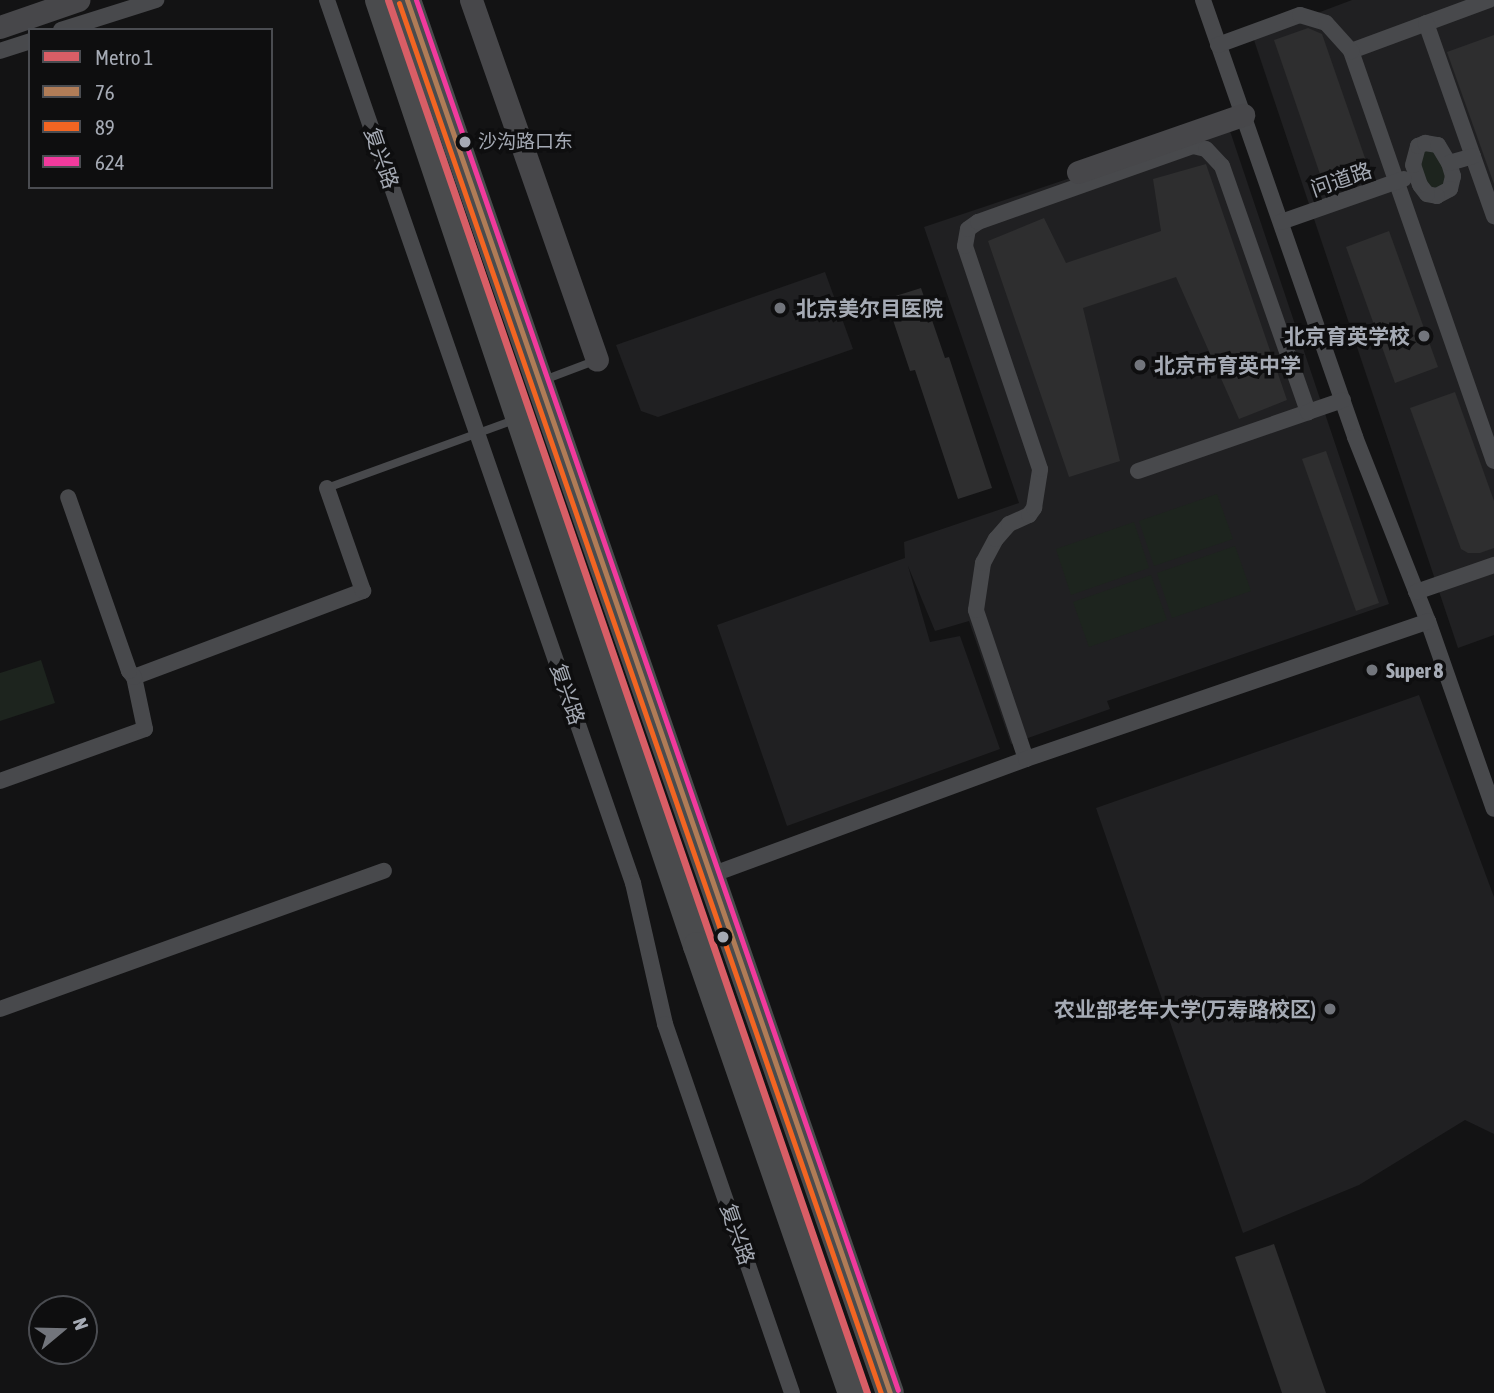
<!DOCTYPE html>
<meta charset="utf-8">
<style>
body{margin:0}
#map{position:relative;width:1494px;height:1393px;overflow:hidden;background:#131314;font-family:"Asap Condensed","Noto Sans SC",sans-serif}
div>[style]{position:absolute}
.built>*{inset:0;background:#202022}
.green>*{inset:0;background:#1d241e}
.building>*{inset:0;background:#2e2e2f}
.lane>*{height:8px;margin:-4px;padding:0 4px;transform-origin:4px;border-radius:4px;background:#48494c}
.street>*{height:16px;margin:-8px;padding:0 8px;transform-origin:8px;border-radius:8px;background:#48494c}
.secondary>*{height:23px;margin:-11.5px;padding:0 11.5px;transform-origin:11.5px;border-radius:11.5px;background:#47474a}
.highway>*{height:28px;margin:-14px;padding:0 14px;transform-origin:14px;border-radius:14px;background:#4a4b4d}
.bus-1>*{height:5px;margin:-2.5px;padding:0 2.5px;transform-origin:2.5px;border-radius:2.5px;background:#b07c57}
.bus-2>*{height:5px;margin:-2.5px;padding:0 2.5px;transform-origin:2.5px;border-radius:2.5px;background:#f26522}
.bus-3>*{height:5px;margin:-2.5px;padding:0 2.5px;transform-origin:2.5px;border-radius:2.5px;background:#f13a9d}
.metro-1>*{height:7px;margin:-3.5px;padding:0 3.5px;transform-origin:3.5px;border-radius:3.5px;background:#d85e66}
.dots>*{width:19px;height:19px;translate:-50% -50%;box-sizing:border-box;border:4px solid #0e0e0f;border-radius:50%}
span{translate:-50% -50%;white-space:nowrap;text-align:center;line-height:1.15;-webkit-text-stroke:7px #0e0e0f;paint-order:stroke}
.bus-label{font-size:19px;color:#a5aab4}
.left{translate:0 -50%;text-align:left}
.street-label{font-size:21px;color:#a5aab4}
.poi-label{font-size:21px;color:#a5aab4;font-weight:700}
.right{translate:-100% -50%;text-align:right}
.legend{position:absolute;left:28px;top:28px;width:245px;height:161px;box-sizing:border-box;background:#0e0e0f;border:2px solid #4a4c51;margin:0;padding:9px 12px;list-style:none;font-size:21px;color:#a5aab4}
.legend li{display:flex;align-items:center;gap:14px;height:35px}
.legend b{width:35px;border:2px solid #4a4c51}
.north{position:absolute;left:28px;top:1295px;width:70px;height:70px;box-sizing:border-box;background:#0e0e0f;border:2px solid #4a4c51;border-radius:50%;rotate:71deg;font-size:19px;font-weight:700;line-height:28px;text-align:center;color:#a5aab4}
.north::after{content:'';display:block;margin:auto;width:24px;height:32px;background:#72757c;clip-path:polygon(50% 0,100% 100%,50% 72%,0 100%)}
</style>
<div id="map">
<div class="built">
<div style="clip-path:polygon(1352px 0,1494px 0,1494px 635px,1458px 648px,1253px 37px)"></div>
<div style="clip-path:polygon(1228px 125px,1389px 604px,1107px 701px,1110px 709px,1011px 744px,969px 621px,935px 631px,908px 566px,930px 642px,960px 636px,1000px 749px,787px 826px,717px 625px,905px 558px,904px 542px,1019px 503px,924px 227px)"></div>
<div style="clip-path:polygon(825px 272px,853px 349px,658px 417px,641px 411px,616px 345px)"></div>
<div style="clip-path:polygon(1419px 695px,1494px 897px,1494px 1134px,1465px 1120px,1359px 1185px,1243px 1233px,1096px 808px)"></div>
</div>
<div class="green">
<div style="clip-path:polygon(1435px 145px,1450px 185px,1430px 194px,1415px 153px)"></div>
<div style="clip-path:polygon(1217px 494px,1233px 539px,1154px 566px,1139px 521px)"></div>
<div style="clip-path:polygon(1134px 522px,1149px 568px,1071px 595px,1056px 549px)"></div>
<div style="clip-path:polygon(1235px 546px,1251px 591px,1172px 618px,1157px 573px)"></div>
<div style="clip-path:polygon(1151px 575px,1167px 620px,1089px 647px,1073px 602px)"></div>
<div style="clip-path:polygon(41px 660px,55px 703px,0 721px,0 673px)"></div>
</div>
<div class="building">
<div style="clip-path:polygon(1308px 28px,1322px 34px,1366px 161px,1321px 177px,1274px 40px)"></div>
<div style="clip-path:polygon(1494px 35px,1494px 184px,1447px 52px)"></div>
<div style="clip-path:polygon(1206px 164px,1287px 400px,1239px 419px,1176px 277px,1083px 308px,1120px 461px,1069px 477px,988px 241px,1044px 218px,1066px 263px,1161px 231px,1153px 179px)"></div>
<div style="clip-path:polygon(1389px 231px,1438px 367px,1395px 383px,1346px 247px)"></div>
<div style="clip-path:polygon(921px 288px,945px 358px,949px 357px,992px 488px,958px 499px,915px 370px,910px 371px,886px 299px)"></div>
<div style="clip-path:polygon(1455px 392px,1494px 501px,1494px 548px,1480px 553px,1468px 553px,1461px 549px,1410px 408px)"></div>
<div style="clip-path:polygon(1326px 451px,1379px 603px,1356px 611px,1302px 459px)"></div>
<div style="clip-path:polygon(1274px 1244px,1326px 1393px,1282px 1393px,1235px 1257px)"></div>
</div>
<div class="lane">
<div style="left:544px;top:380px;width:53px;rotate:-20.8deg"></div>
<div style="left:327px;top:488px;width:199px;rotate:-20deg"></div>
</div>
<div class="street">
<div style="left:327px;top:0;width:935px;rotate:70.89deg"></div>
<div style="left:633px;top:883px;width:145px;rotate:77.2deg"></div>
<div style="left:665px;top:1024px;width:390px;rotate:71deg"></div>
<div style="left:1203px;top:0;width:463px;rotate:70.8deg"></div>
<div style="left:1355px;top:437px;width:198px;rotate:68.4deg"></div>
<div style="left:1428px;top:621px;width:199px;rotate:70.7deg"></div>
<div style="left:1489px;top:0;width:147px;rotate:159.7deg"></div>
<div style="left:1351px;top:51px;width:434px;rotate:70.8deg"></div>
<div style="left:1426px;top:23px;width:205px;rotate:70.6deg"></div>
<div style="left:61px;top:30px;width:100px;rotate:-17.5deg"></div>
<div style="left:1218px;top:45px;width:87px;rotate:-20.1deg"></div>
<div style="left:1300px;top:15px;width:27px;rotate:17deg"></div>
<div style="left:1326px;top:23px;width:38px;rotate:48deg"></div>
<div style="left:0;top:51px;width:32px;rotate:-18deg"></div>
<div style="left:1449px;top:163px;width:14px;rotate:73deg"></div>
<div style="left:1453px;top:176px;width:13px;rotate:103deg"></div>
<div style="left:1450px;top:189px;width:15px;rotate:152deg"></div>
<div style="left:1437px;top:196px;width:10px;rotate:-169deg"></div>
<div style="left:1427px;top:194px;width:11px;rotate:-128deg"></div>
<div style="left:1420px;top:185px;width:21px;rotate:-109deg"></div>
<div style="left:1413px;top:165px;width:20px;rotate:-75deg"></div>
<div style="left:1418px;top:146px;width:8px;rotate:-23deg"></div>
<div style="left:1425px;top:143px;width:13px;rotate:9deg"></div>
<div style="left:1438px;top:145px;width:21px;rotate:59deg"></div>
<div style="left:1449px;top:163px;width:25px;rotate:-16deg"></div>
<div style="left:1281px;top:222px;width:130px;rotate:-19.3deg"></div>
<div style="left:1138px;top:471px;width:180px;rotate:-19.1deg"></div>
<div style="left:1416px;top:592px;width:83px;rotate:-19.1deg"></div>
<div style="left:134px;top:677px;width:245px;rotate:-20.6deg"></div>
<div style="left:363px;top:591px;width:109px;rotate:-109.3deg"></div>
<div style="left:1026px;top:759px;width:157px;rotate:-108.6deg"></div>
<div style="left:976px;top:610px;width:48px;rotate:-81.5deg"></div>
<div style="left:983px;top:563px;width:27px;rotate:-62deg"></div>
<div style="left:996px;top:539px;width:20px;rotate:-49deg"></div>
<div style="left:1009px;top:524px;width:22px;rotate:-24deg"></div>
<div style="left:1029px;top:515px;width:9px;rotate:-54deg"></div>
<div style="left:1034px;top:508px;width:39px;rotate:-81deg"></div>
<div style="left:1040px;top:469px;width:235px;rotate:-108.6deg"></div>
<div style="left:965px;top:246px;width:17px;rotate:-80deg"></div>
<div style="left:968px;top:229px;width:12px;rotate:-35deg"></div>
<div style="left:978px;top:222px;width:228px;rotate:-19.5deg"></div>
<div style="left:1193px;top:146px;width:13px;rotate:13deg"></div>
<div style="left:1206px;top:149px;width:23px;rotate:47deg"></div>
<div style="left:1222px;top:166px;width:261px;rotate:70.7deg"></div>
<div style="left:1308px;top:412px;width:37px;rotate:-19deg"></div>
<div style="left:0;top:781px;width:154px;rotate:-19.7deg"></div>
<div style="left:145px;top:729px;width:53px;rotate:-101.9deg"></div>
<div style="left:134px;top:677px;width:8px;rotate:-130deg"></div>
<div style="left:129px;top:671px;width:184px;rotate:-109.3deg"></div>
<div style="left:711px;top:875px;width:336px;rotate:-20.2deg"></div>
<div style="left:1026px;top:759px;width:425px;rotate:-18.9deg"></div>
<div style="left:0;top:1009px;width:408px;rotate:-19.8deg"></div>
</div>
<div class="secondary">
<div style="left:471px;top:0;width:381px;rotate:70.7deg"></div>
<div style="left:0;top:27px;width:83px;rotate:-19.1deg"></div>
<div style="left:1078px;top:172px;width:175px;rotate:-19.1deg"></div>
</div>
<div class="highway">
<div style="left:379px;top:0;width:998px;rotate:71.42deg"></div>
<div style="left:697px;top:946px;width:473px;rotate:70.9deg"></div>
<div style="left:407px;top:0;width:1474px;rotate:70.88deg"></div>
</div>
<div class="bus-1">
<div style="left:407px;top:0;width:1474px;rotate:70.88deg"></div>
</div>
<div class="bus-2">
<div style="left:399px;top:3px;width:1471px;rotate:70.88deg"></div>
</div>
<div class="bus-3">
<div style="left:416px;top:0;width:1471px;rotate:70.88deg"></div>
</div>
<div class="metro-1">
<div style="left:388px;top:0;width:1473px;rotate:71.02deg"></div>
</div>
<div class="dots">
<div style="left:465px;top:142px;background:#a5aab4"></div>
<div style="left:780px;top:308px;background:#72757c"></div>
<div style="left:1424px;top:336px;background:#72757c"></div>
<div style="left:1140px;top:365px;background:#72757c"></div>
<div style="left:1372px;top:670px;background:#72757c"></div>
<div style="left:723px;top:937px;background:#a5aab4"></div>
<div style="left:1330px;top:1009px;background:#72757c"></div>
</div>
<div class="bus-label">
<span class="left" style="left:478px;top:142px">沙沟路口东</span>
</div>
<div class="street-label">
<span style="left:382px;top:158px;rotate:71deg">复兴路</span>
<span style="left:1341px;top:179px;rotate:-19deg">问道路</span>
<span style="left:568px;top:694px;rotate:71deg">复兴路</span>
<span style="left:738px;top:1234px;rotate:71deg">复兴路</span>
</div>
<div class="poi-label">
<span class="left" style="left:796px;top:308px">北京美尔目医院</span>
<span class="right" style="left:1410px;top:336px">北京育英学校</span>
<span class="left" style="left:1154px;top:365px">北京市育英中学</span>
<span class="left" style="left:1386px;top:670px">Super 8</span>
<span class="right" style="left:1316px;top:1009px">农业部老年大学(万寿路校区)</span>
</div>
<ul class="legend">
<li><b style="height:9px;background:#d85e66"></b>Metro 1</li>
<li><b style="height:9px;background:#b07c57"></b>76</li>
<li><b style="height:9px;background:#f26522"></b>89</li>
<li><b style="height:9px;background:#f13a9d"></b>624</li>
</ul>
<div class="north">N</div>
</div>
